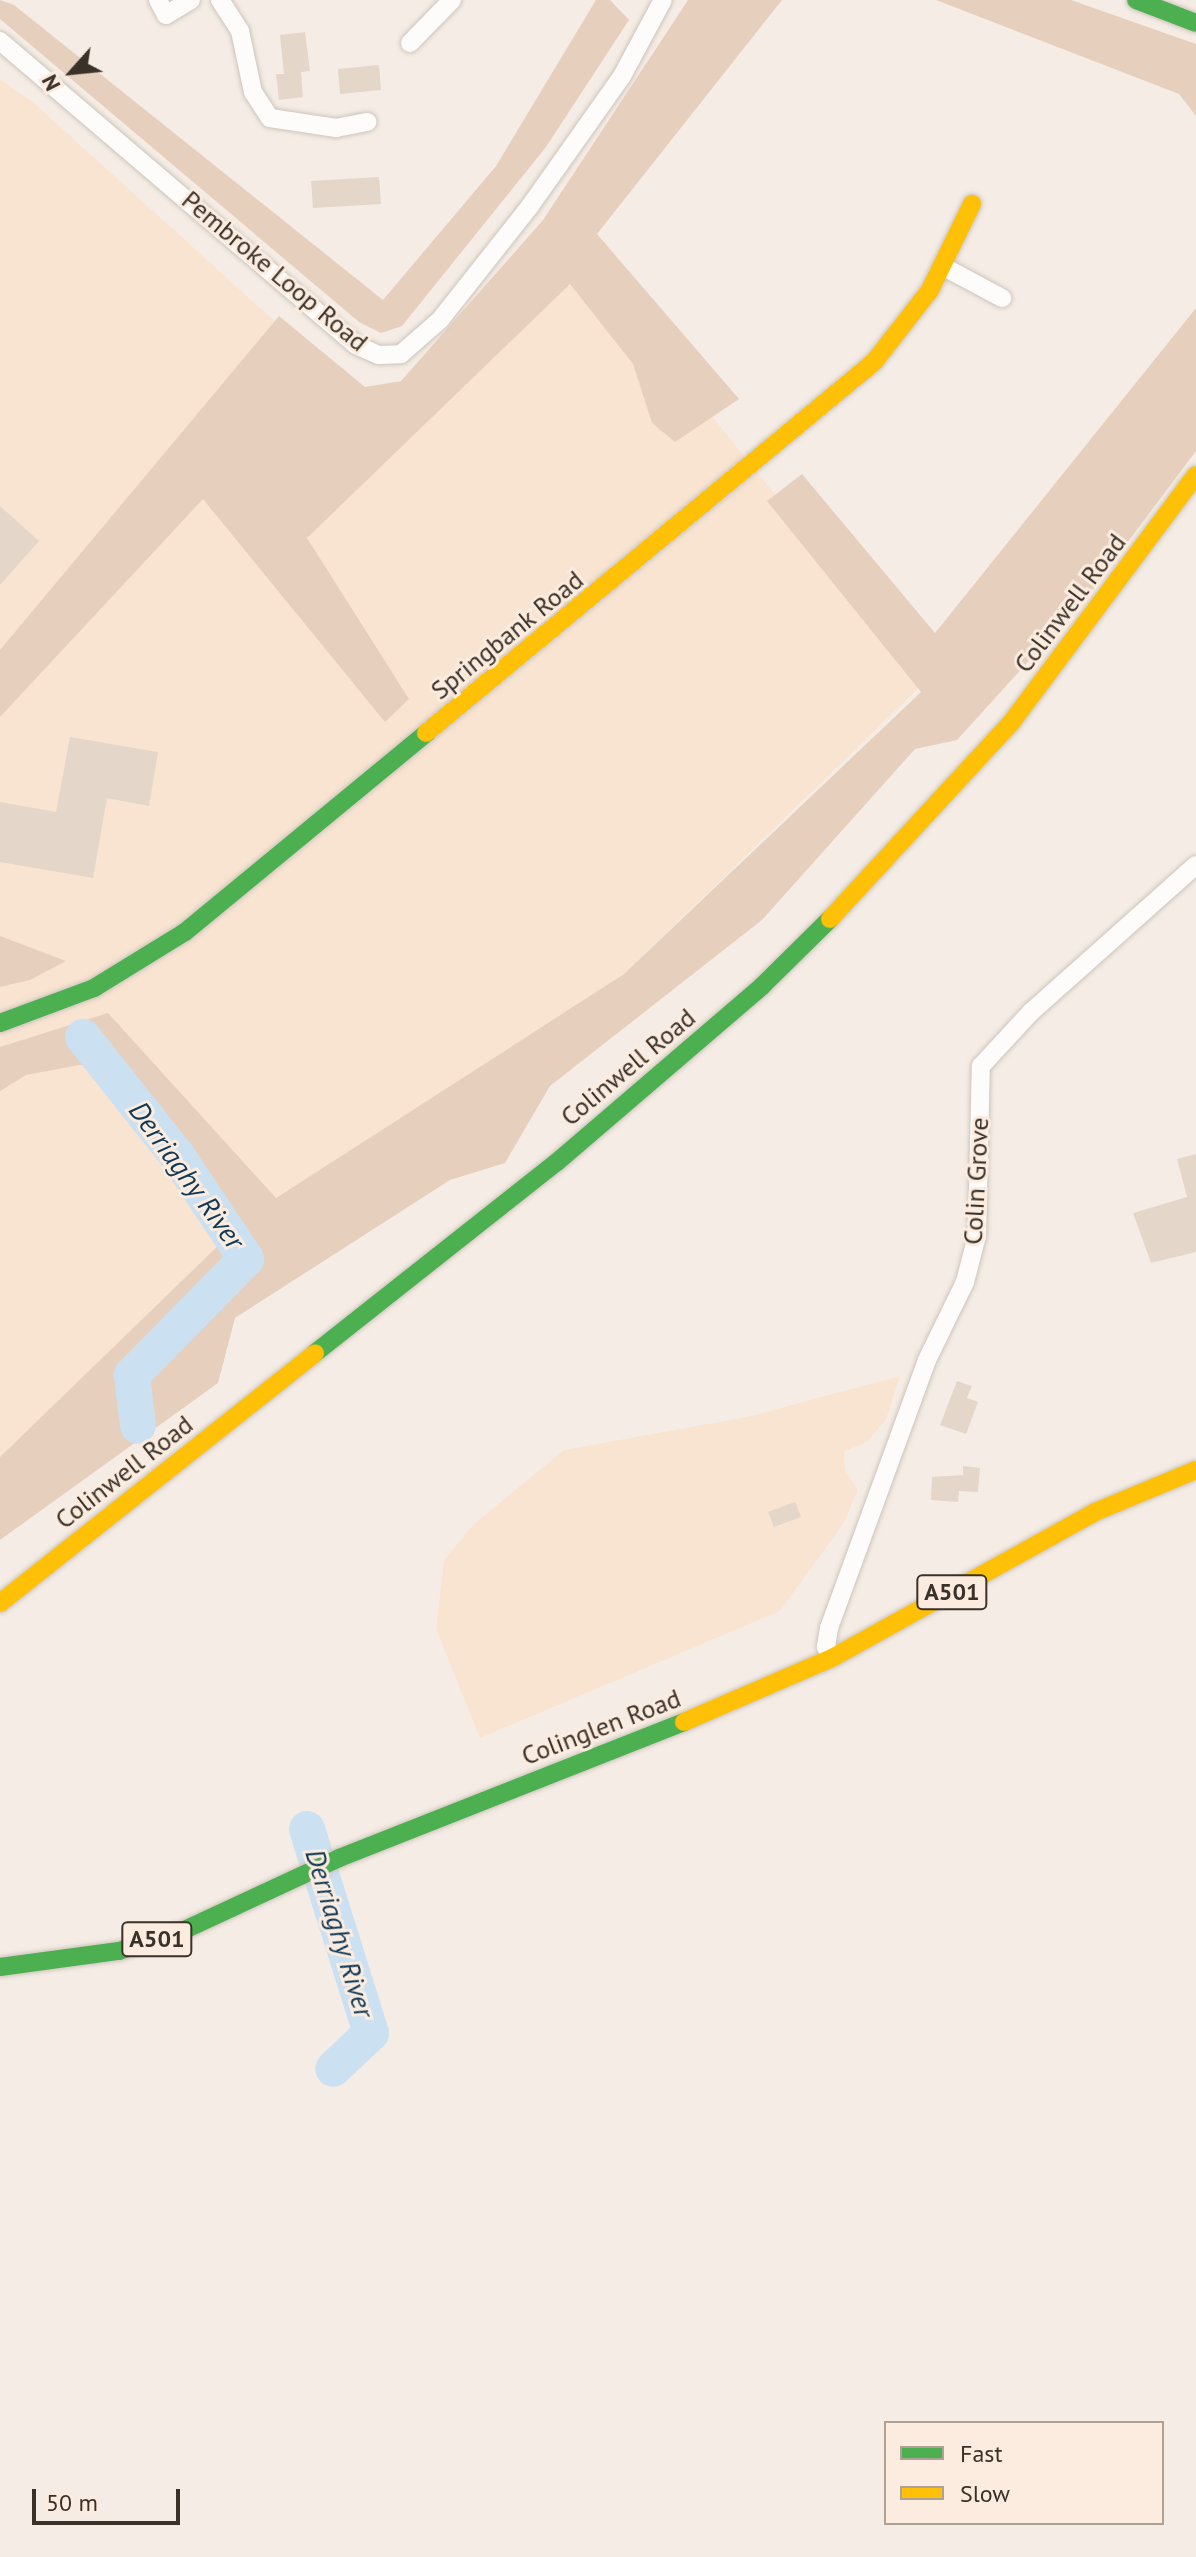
<!DOCTYPE html>
<style>
body{margin:0}
#map{position:relative;width:1196px;height:2557px;overflow:hidden;background:#f5ede5;font-family:"PT Sans",sans-serif}
div>[style]{position:absolute}
.built>*{inset:0;background:#f8e4d1}
.green>*{inset:0;background:#e6d0bd}
.river>*{height:36px;margin:-18px;padding:0 18px;transform-origin:18px;border-radius:18px;background:#cbe0f1}
.building>*{inset:0;background:#e4d6c9}
.roads{filter:drop-shadow(0 0 2px #cdc5bd) drop-shadow(0 0 2px #cdc5bd)}
.street>*{height:18px;margin:-9px;padding:0 9px;transform-origin:9px;border-radius:9px;background:#fefcfb}
.fast>*{height:18px;margin:-9px;padding:0 9px;transform-origin:9px;border-radius:9px;background:#4caf50}
.slow>*{height:18px;margin:-9px;padding:0 9px;transform-origin:9px;border-radius:9px;background:#ffc107}
span{translate:-50% -50%;white-space:nowrap;text-align:center;line-height:1.15;-webkit-text-stroke:6px #fbecdf;paint-order:stroke}
.shield-label span{padding:2px 6px;background:#fbecdf;border:2px solid;border-radius:6px;-webkit-text-stroke-width:0}
.shield-label{font-size:24px;color:#3a3128;font-weight:700}
.street-label{font-size:26px;color:#3a3128}
.water-label{font-size:28px;color:#0f3857;font-style:italic}
.legend{position:absolute;left:884px;top:2421px;width:280px;height:104px;box-sizing:border-box;background:#fbecdf;border:2px solid #aea196;margin:0;padding:10px 14px;list-style:none;font-size:24px;color:#3a3128}
.legend li{display:flex;align-items:center;gap:16px;height:40px}
.legend b{width:40px;border:2px solid #aea196}
.north{position:absolute;left:32px;top:32px;width:80px;height:80px;-webkit-text-stroke:6px #fbecdf;paint-order:stroke;rotate:243deg;font-size:22px;font-weight:700;line-height:32px;text-align:center;color:#3a3128}
.north::after{content:'';display:block;margin:auto;width:28px;height:36px;background:#3a3128;clip-path:polygon(50% 0,100% 100%,50% 72%,0 100%)}
.scale{position:absolute;left:32px;top:2489px;width:148px;height:36px;box-sizing:border-box;border:4px solid #3a3128;border-top:0;padding-left:10px;font-size:24px;line-height:28px;white-space:nowrap;color:#3a3128;-webkit-text-stroke:6px #fbecdf;paint-order:stroke}
</style>
<div id="map">
<div class="built">
<div style="clip-path:polygon(0 79px,35px 104px,281px 327px,401px 424px,583px 257px,926px 681px,624px 974px,276px 1198px,222px 1243px,0 1457px)"></div>
<div style="clip-path:polygon(900px 1376px,886px 1419px,868px 1441px,844px 1452px,845px 1470px,858px 1490px,843px 1524px,780px 1611px,480px 1738px,436px 1629px,444px 1560px,474px 1524px,564px 1450px,747px 1417px)"></div>
</div>
<div class="green">
<div style="clip-path:polygon(0 0,14px 5px,383px 300px,496px 166px,596px 0,610px 0,629px 20px,546px 147px,402px 326px,381px 333px,359px 322px,0 19px)"></div>
<div style="clip-path:polygon(688px 0,782px 0,597px 234px,739px 399px,675px 442px,652px 423px,633px 364px,570px 284px,307px 538px,409px 699px,385px 722px,203px 499px,0 717px,0 650px,279px 316px,365px 387px,401px 381px,543px 220px)"></div>
<div style="clip-path:polygon(936px 0,1071px 0,1196px 44px,1196px 116px,1179px 94px)"></div>
<div style="clip-path:polygon(1196px 308px,1196px 451px,1085px 599px,957px 740px,915px 749px,762px 920px,550px 1086px,505px 1163px,450px 1180px,235px 1318px,218px 1383px,0 1540px,0 1457px,222px 1242px,85px 1064px,26px 1075px,0 1091px,0 1047px,108px 1013px,276px 1198px,624px 974px,921px 692px,767px 501px,802px 474px,935px 633px)"></div>
<div style="clip-path:polygon(0 936px,66px 961px,30px 980px,0 987px)"></div>
</div>
<div class="river">
<div style="left:83px;top:1037px;width:153px;rotate:51.6deg"></div>
<div style="left:178px;top:1157px;width:123px;rotate:56.3deg"></div>
<div style="left:246px;top:1259px;width:163px;rotate:134.5deg"></div>
<div style="left:132px;top:1375px;width:51px;rotate:83.3deg"></div>
<div style="left:307px;top:1829px;width:214px;rotate:72.6deg"></div>
<div style="left:371px;top:2033px;width:52px;rotate:136.5deg"></div>
</div>
<div class="building">
<div style="clip-path:polygon(305px 32px,310px 71px,301px 72px,303px 97px,279px 100px,276px 74px,284px 74px,280px 35px)"></div>
<div style="clip-path:polygon(379px 65px,381px 90px,340px 94px,338px 69px)"></div>
<div style="clip-path:polygon(379px 177px,381px 204px,313px 208px,311px 181px)"></div>
<div style="clip-path:polygon(0 506px,39px 541px,0 585px)"></div>
<div style="clip-path:polygon(70px 737px,158px 752px,149px 806px,107px 798px,93px 878px,0 862px,0 802px,56px 812px)"></div>
<div style="clip-path:polygon(1196px 1154px,1196px 1252px,1151px 1263px,1133px 1213px,1187px 1197px,1177px 1159px)"></div>
<div style="clip-path:polygon(957px 1381px,972px 1386px,967px 1398px,978px 1402px,966px 1434px,940px 1425px)"></div>
<div style="clip-path:polygon(963px 1466px,980px 1468px,978px 1492px,959px 1491px,958px 1502px,931px 1500px,932px 1477px,963px 1475px)"></div>
<div style="clip-path:polygon(795px 1502px,801px 1517px,774px 1527px,768px 1512px)"></div>
</div>
<div class="roads">
<div class="street">
<div style="left:158px;top:0;width:17px;rotate:62deg"></div>
<div style="left:166px;top:15px;width:29px;rotate:-31deg"></div>
<div style="left:220px;top:0;width:37px;rotate:57deg"></div>
<div style="left:240px;top:31px;width:62px;rotate:78deg"></div>
<div style="left:253px;top:92px;width:31px;rotate:57deg"></div>
<div style="left:270px;top:118px;width:67px;rotate:8.6deg"></div>
<div style="left:336px;top:128px;width:32px;rotate:-11deg"></div>
<div style="left:0;top:41px;width:468px;rotate:40.5deg"></div>
<div style="left:356px;top:345px;width:24px;rotate:24deg"></div>
<div style="left:378px;top:355px;width:23px;rotate:-2deg"></div>
<div style="left:401px;top:354px;width:52px;rotate:-41.1deg"></div>
<div style="left:440px;top:320px;width:145px;rotate:-51.7deg"></div>
<div style="left:530px;top:206px;width:159px;rotate:-54.7deg"></div>
<div style="left:622px;top:76px;width:86px;rotate:-61.7deg"></div>
<div style="left:410px;top:43px;width:60px;rotate:-45.7deg"></div>
<div style="left:944px;top:267px;width:66px;rotate:28.1deg"></div>
<div style="left:832px;top:1658px;width:13px;rotate:-119deg"></div>
<div style="left:826px;top:1647px;width:19px;rotate:-81deg"></div>
<div style="left:829px;top:1628px;width:285px;rotate:-69.9deg"></div>
<div style="left:927px;top:1360px;width:87px;rotate:-64deg"></div>
<div style="left:965px;top:1282px;width:48px;rotate:-75.4deg"></div>
<div style="left:977px;top:1236px;width:170px;rotate:-88.7deg"></div>
<div style="left:981px;top:1066px;width:74px;rotate:-47.2deg"></div>
<div style="left:1031px;top:1012px;width:221px;rotate:-41.7deg"></div>
</div>
<div class="fast">
<div style="left:1136px;top:0;width:64px;rotate:21deg"></div>
<div style="left:0;top:1023px;width:100px;rotate:-20.4deg"></div>
<div style="left:94px;top:988px;width:107px;rotate:-31.6deg"></div>
<div style="left:185px;top:932px;width:313px;rotate:-39.5deg"></div>
<div style="left:315px;top:1353px;width:308px;rotate:-38.3deg"></div>
<div style="left:557px;top:1162px;width:270px;rotate:-40.6deg"></div>
<div style="left:762px;top:986px;width:95px;rotate:-44.6deg"></div>
<div style="left:0;top:1967px;width:120px;rotate:-7.7deg"></div>
<div style="left:119px;top:1951px;width:66px;rotate:-17.6deg"></div>
<div style="left:182px;top:1931px;width:173px;rotate:-24.9deg"></div>
<div style="left:339px;top:1858px;width:371px;rotate:-21.5deg"></div>
</div>
<div class="slow">
<div style="left:426px;top:733px;width:582px;rotate:-39.63deg"></div>
<div style="left:874px;top:362px;width:91px;rotate:-52.1deg"></div>
<div style="left:930px;top:290px;width:96px;rotate:-64deg"></div>
<div style="left:830px;top:919px;width:267px;rotate:-47.3deg"></div>
<div style="left:1011px;top:723px;width:309px;rotate:-53.3deg"></div>
<div style="left:0;top:1603px;width:402px;rotate:-38.4deg"></div>
<div style="left:684px;top:1722px;width:161px;rotate:-23.4deg"></div>
<div style="left:832px;top:1658px;width:301px;rotate:-29deg"></div>
<div style="left:1095px;top:1512px;width:109px;rotate:-22.6deg"></div>
</div>
</div>
<div class="shield-label">
<span style="left:952px;top:1592px">A501</span>
<span style="left:157px;top:1939px">A501</span>
</div>
<div class="street-label">
<span style="left:275px;top:271px;rotate:40deg">Pembroke Loop Road</span>
<span style="left:1070px;top:603px;rotate:-53deg">Colinwell Road</span>
<span style="left:507px;top:635px;rotate:-39deg">Springbank Road</span>
<span style="left:628px;top:1067px;rotate:-40deg">Colinwell Road</span>
<span style="left:976px;top:1181px;rotate:-87deg">Colin Grove</span>
<span style="left:124px;top:1472px;rotate:-38deg">Colinwell Road</span>
<span style="left:601px;top:1727px;rotate:-21deg">Colinglen Road</span>
</div>
<div class="water-label">
<span style="left:187px;top:1175px;rotate:54deg">Derriaghy River</span>
<span style="left:340px;top:1933px;rotate:73deg">Derriaghy River</span>
</div>
<ul class="legend">
<li><b style="height:10px;background:#4caf50"></b>Fast</li>
<li><b style="height:10px;background:#ffc107"></b>Slow</li>
</ul>
<div class="north">N</div>
<div class="scale">50 m</div>
</div>
